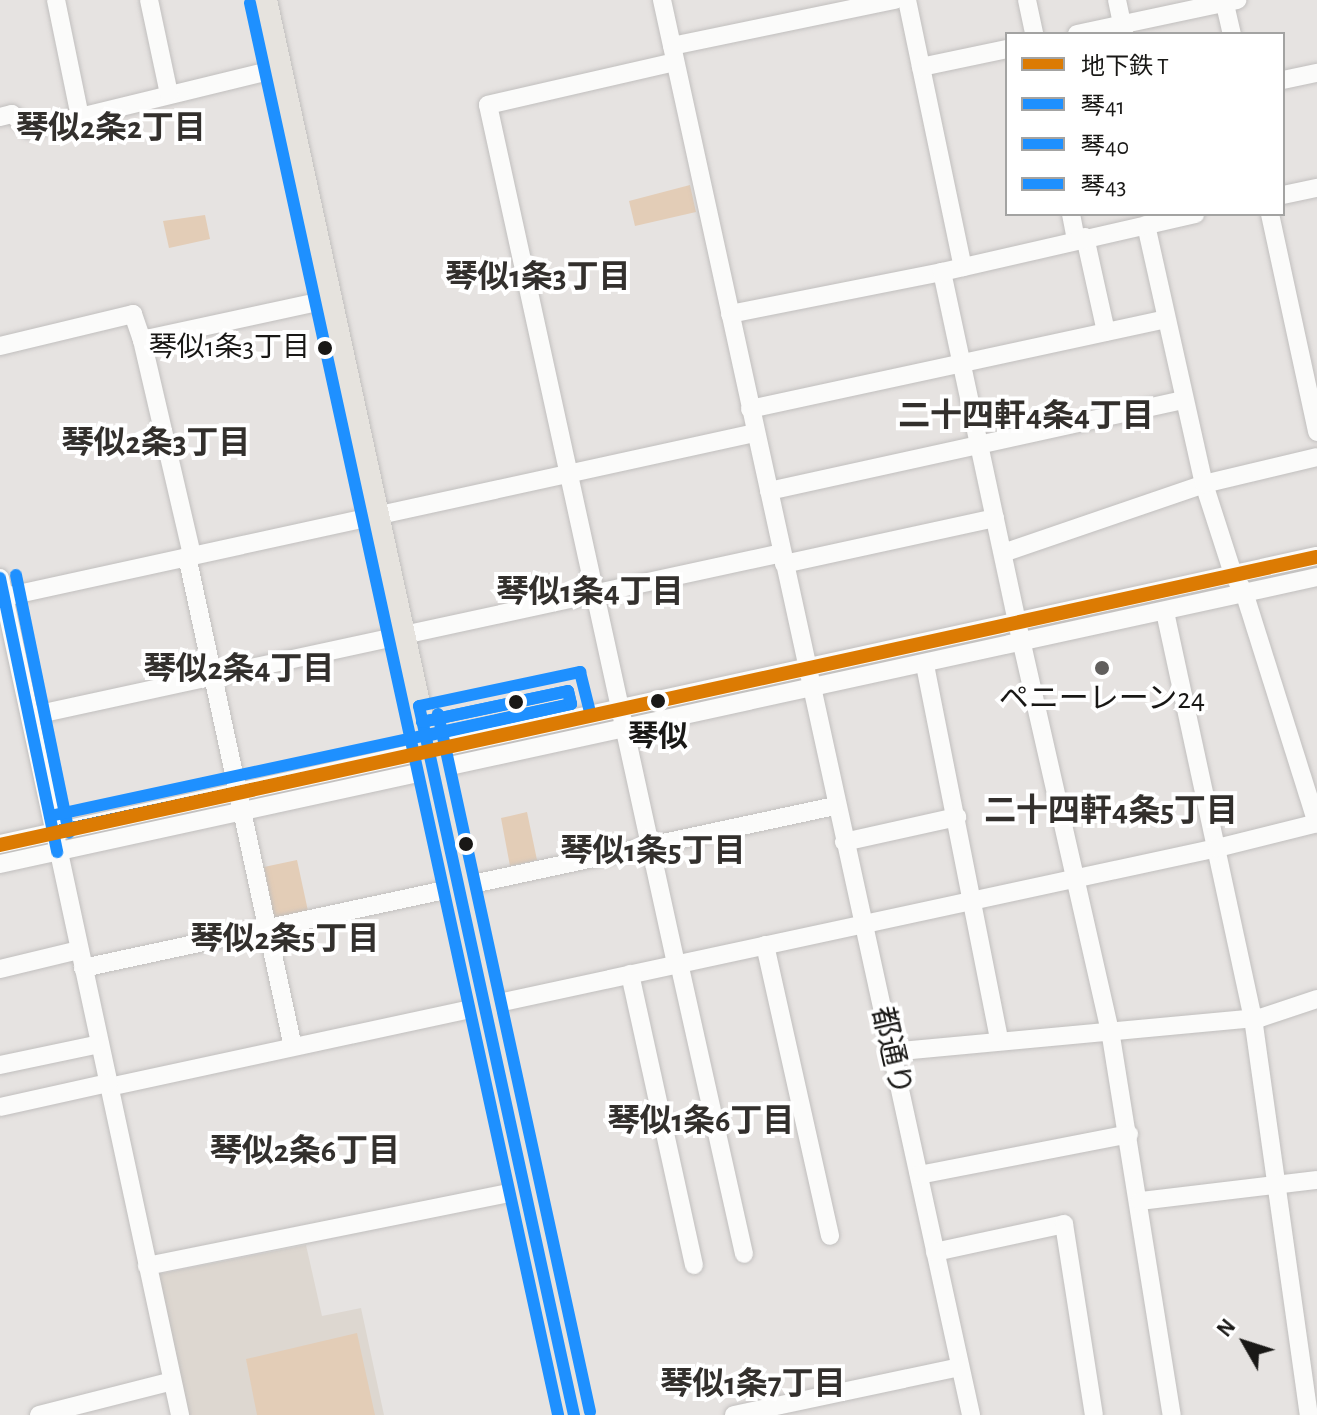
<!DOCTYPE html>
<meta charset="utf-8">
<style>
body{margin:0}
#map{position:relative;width:1317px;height:1415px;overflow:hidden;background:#e6e3e1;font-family:"Alegreya Sans","Noto Sans JP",sans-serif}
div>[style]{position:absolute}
.built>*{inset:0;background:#ddd7d0}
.green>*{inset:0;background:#e3cdb7}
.roads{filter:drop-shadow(0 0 2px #c1bfbe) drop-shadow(0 0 2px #c1bfbe)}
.minor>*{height:18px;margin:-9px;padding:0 9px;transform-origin:9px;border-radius:9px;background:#fbfbfa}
.major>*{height:22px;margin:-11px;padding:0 11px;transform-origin:11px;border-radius:11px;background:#e6e3de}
.bus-1>*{height:12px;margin:-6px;padding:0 6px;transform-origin:6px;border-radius:6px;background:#1e90ff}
.bus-2>*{height:12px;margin:-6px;padding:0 6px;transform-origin:6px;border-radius:6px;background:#1e90ff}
.bus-3>*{height:12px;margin:-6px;padding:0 6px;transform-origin:6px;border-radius:6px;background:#1e90ff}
.metro-1>*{height:14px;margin:-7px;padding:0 7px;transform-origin:7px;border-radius:7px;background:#dc7b03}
.dots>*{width:22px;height:22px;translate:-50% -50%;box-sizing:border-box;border:4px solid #fff;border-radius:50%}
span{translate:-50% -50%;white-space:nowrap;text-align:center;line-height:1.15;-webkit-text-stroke:8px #fff;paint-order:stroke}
.bus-label{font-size:28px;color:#191816}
.right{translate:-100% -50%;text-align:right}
.poi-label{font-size:30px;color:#191816}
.stop-label{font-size:30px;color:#191816;font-weight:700}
.street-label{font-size:30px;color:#191816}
.neighbourhood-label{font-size:32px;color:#33302d;font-weight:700}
.legend{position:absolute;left:1005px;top:32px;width:280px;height:184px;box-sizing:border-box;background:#fff;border:2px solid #a3a3a2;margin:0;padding:10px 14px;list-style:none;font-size:24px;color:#191816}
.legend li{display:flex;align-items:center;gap:16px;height:40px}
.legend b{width:40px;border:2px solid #a3a3a2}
.north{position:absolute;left:1205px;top:1303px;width:80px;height:80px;-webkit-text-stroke:6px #fff;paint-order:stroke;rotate:309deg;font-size:22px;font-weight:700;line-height:32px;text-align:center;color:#191816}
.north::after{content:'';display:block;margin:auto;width:28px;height:36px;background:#191816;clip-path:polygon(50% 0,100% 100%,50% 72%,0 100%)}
</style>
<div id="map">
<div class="built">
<div style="clip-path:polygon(306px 1245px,322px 1316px,361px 1308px,384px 1415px,189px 1415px,159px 1274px)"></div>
</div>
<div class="green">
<div style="clip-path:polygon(690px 185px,696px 212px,635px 226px,629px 201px)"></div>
<div style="clip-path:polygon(205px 215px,210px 239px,169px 248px,163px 221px)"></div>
<div style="clip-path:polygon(527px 812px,537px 860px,510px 866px,501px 818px)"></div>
<div style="clip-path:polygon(297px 860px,308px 911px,274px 918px,264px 867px)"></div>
<div style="clip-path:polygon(357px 1333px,375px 1415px,257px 1415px,246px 1359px)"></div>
</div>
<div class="roads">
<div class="minor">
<div style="left:56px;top:0;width:119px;rotate:78.4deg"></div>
<div style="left:80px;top:117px;width:207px;rotate:-13.7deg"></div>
<div style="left:149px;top:0;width:96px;rotate:78deg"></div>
<div style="left:662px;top:0;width:1448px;rotate:77.68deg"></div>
<div style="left:907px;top:0;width:273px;rotate:78.2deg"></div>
<div style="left:1027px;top:0;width:35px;rotate:78deg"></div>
<div style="left:1117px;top:0;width:35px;rotate:78deg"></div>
<div style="left:1224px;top:0;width:35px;rotate:77deg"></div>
<div style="left:1077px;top:34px;width:164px;rotate:-12deg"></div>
<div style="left:672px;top:46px;width:227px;rotate:-11.7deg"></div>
<div style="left:675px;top:62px;width:192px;rotate:167.1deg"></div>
<div style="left:488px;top:105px;width:879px;rotate:77.65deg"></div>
<div style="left:921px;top:67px;width:88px;rotate:-11.8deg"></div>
<div style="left:1283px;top:80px;width:35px;rotate:-12deg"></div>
<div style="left:0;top:117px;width:12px;rotate:-14deg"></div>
<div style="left:12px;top:114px;width:23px;rotate:41deg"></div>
<div style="left:29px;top:129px;width:52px;rotate:-13.2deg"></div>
<div style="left:1283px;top:195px;width:35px;rotate:-12deg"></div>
<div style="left:1071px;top:214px;width:25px;rotate:79deg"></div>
<div style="left:1270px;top:214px;width:223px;rotate:77.8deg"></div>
<div style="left:1146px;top:225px;width:265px;rotate:77.4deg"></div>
<div style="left:1204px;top:484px;width:95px;rotate:72.1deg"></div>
<div style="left:1233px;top:574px;width:21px;rotate:59deg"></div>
<div style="left:1244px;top:592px;width:243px;rotate:72.5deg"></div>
<div style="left:1085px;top:237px;width:97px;rotate:77.5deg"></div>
<div style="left:942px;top:272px;width:381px;rotate:77.9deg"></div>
<div style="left:1022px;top:644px;width:396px;rotate:77.2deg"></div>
<div style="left:1110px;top:1030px;width:390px;rotate:80.9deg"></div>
<div style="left:730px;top:314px;width:216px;rotate:-11.2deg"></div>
<div style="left:942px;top:272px;width:260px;rotate:-12.9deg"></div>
<div style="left:0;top:346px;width:137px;rotate:-13.5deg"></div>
<div style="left:133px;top:314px;width:28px;rotate:71deg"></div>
<div style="left:750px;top:409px;width:425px;rotate:-12.2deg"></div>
<div style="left:769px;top:491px;width:424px;rotate:-12.4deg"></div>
<div style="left:1003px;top:553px;width:213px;rotate:-18.9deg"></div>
<div style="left:1204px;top:484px;width:116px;rotate:-13.4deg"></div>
<div style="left:192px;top:555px;width:221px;rotate:-103.1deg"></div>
<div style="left:142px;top:340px;width:193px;rotate:-12.2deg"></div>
<div style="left:187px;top:556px;width:502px;rotate:77.82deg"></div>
<div style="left:784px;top:564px;width:216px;rotate:-12.3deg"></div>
<div style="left:0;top:578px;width:856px;rotate:77.86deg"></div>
<div style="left:0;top:598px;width:773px;rotate:-12.33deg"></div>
<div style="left:1165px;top:612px;width:415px;rotate:77.8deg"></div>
<div style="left:1253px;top:1018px;width:401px;rotate:82deg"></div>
<div style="left:925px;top:665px;width:382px;rotate:78.8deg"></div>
<div style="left:30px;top:716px;width:769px;rotate:-12.23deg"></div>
<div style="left:844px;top:842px;width:116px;rotate:-12.5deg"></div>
<div style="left:0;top:844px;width:1348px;rotate:-12.34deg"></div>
<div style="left:0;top:864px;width:1348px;rotate:-12.29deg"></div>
<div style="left:765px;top:945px;width:298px;rotate:77.4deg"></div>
<div style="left:679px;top:963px;width:298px;rotate:77.4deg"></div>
<div style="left:83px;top:968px;width:769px;rotate:-12.16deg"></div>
<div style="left:0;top:969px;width:81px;rotate:-13.5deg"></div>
<div style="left:630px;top:974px;width:298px;rotate:77.6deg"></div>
<div style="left:890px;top:1052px;width:372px;rotate:-5.3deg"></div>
<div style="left:1260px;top:1018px;width:60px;rotate:-18.4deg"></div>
<div style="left:0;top:1065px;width:102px;rotate:-11.9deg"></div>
<div style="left:109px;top:1087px;width:1133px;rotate:-12.17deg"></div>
<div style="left:1217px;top:848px;width:103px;rotate:-14deg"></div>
<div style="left:0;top:1107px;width:111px;rotate:-12.5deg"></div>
<div style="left:919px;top:1175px;width:214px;rotate:-11deg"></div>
<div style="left:1140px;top:1201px;width:178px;rotate:-6.8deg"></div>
<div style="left:935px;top:1252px;width:132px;rotate:-12.2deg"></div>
<div style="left:1064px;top:1224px;width:193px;rotate:81.1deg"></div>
<div style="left:147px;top:1266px;width:386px;rotate:-11.4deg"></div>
<div style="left:39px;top:1415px;width:137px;rotate:-14.3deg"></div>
<div style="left:734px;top:1415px;width:231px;rotate:-12deg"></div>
</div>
<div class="major">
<div style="left:266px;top:0;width:1448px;rotate:77.72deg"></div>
</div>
</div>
<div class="bus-1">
<div style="left:0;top:578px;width:280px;rotate:78.2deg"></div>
<div style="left:419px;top:706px;width:726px;rotate:77.67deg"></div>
<div style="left:419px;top:706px;width:165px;rotate:-11.9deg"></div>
<div style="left:580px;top:672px;width:45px;rotate:76deg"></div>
<div style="left:53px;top:832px;width:550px;rotate:-12.17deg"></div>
</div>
<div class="bus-2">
<div style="left:250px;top:3px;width:1445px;rotate:77.69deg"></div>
<div style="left:422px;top:722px;width:149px;rotate:-12deg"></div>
<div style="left:568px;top:691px;width:13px;rotate:77deg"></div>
<div style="left:571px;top:704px;width:148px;rotate:167.6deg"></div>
</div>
<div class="bus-3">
<div style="left:16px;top:575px;width:263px;rotate:78.4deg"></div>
<div style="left:438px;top:714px;width:714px;rotate:77.71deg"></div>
<div style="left:50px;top:816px;width:533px;rotate:-12.13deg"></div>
<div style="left:571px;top:704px;width:13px;rotate:-103deg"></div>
<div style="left:568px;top:691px;width:149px;rotate:168deg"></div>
</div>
<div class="metro-1">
<div style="left:0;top:845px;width:1348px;rotate:-12.34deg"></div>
</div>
<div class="dots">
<div style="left:325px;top:348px;background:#191816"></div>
<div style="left:1102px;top:668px;background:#615f5d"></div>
<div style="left:658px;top:701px;background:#191816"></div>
<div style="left:516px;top:702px;background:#191816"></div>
<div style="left:466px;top:844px;background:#191816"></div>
</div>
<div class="bus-label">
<span class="right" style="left:310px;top:348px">琴似1条3丁目</span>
</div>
<div class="poi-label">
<span style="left:1102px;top:699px">ペニーレーン24</span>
</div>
<div class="stop-label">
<span style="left:658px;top:737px">琴似</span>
</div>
<div class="street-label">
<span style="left:891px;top:1051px;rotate:77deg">都通り</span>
</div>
<div class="neighbourhood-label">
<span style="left:111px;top:128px">琴似2条2丁目</span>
<span style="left:538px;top:277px">琴似1条3丁目</span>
<span style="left:1026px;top:416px">二十四軒4条4丁目</span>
<span style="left:156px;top:443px">琴似2条3丁目</span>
<span style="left:590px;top:592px">琴似1条4丁目</span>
<span style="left:239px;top:669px">琴似2条4丁目</span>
<span style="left:1111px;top:811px">二十四軒4条5丁目</span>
<span style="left:653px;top:851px">琴似1条5丁目</span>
<span style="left:285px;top:939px">琴似2条5丁目</span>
<span style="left:701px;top:1121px">琴似1条6丁目</span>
<span style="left:305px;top:1151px">琴似2条6丁目</span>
<span style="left:753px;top:1384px">琴似1条7丁目</span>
</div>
<ul class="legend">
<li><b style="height:10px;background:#dc7b03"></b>地下鉄 T</li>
<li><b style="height:10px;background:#1e90ff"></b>琴41</li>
<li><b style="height:10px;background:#1e90ff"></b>琴40</li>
<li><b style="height:10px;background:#1e90ff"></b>琴43</li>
</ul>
<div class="north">N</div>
</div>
